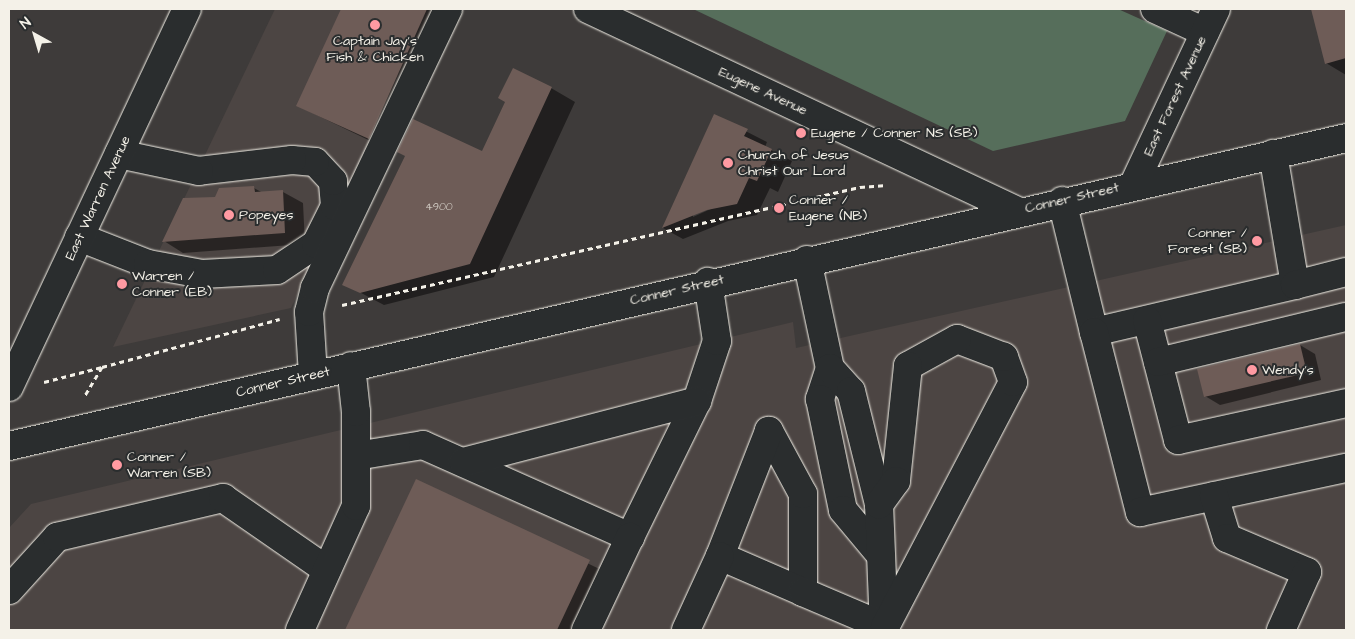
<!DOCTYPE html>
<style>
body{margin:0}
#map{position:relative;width:1355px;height:639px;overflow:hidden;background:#3e3b3a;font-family:"Architects Daughter",sans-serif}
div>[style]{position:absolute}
.built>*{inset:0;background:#4c4543}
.green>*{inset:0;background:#566e5b}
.shadow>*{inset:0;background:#0007}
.building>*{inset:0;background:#6e5c57}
.path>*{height:3px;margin-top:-1.5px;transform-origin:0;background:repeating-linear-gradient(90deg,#f4f1e8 0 5px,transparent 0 9px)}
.roads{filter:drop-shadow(0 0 1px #f4f1e8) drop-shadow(0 0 1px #f4f1e8)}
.minor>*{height:28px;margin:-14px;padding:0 14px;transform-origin:14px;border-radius:14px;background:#2a2d2e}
.major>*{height:28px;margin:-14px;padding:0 14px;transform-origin:14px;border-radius:14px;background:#2a2d2e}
.dots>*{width:14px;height:14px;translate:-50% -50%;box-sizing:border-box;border:2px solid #2a2d2e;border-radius:50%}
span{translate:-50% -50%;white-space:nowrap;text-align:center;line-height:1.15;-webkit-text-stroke:4px #2a2d2e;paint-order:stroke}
.number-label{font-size:11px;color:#d2ccc4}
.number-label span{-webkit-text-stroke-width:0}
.poi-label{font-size:14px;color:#f4f1e8}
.left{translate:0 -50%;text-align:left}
.right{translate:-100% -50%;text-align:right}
.street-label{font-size:14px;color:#f4f1e8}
.frame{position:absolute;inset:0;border:10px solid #f4f1e8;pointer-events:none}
.north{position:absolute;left:10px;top:10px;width:50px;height:50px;-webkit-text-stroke:4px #2a2d2e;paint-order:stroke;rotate:321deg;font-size:14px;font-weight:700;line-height:20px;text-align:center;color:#f4f1e8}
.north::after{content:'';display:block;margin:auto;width:18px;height:22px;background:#f4f1e8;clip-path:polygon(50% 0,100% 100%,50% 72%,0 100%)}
</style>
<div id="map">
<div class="built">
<div style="clip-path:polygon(275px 9px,432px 9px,291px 308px,113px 347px)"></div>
<div style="clip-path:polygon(1346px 225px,1346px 630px,9px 630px,9px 528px,31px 504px,793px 322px,796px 348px)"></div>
</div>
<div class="green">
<div style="clip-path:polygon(693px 9px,1118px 9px,1167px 31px,1125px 121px,993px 151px)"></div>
</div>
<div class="shadow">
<div style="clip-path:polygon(342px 9px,452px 9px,389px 150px,298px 106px)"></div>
<div style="clip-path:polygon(1312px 9px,1346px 9px,1346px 75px,1326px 63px)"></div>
<div style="clip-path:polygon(551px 88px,575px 102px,494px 277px,384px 305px,344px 284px,482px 153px,506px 102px)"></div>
<div style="clip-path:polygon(evenodd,714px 115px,767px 142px,765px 147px,792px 161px,778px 192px,770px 188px,757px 215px,728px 221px,683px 239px,663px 228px,714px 115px,712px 206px,713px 208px,693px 217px,693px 214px,712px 206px)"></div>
<div style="clip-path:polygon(254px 188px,263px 193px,283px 192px,303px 203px,305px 244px,183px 253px,164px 241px,216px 198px)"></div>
<div style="clip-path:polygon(1300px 345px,1315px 354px,1321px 380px,1220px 405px,1205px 396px)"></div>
<div style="clip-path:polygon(417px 481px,614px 576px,588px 630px,346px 630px)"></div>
</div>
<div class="building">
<div style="clip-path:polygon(341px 9px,427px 9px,369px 139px,296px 106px)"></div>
<div style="clip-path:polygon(1311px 9px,1346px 9px,1346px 58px,1325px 64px)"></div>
<div style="clip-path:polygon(513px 68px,552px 87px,470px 264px,360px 293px,342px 285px,405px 156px,397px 152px,413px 119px,482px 151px,505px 102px,498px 98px)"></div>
<div style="clip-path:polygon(714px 114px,748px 129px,744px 136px,772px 149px,757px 181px,749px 178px,737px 204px,707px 210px,662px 228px)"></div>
<div style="clip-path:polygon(254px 186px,255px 192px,283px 190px,285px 233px,162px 242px,183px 198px,215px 197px,219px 188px)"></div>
<div style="clip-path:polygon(1300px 344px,1307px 373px,1204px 397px,1197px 369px)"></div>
<div style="clip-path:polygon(416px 479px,590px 560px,557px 630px,345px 630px)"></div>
</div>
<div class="path">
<div style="left:342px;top:305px;width:531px;rotate:-12.83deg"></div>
<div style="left:860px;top:187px;width:27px;rotate:-4deg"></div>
<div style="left:102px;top:367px;width:184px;rotate:-15.1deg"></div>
<div style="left:44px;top:382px;width:60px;rotate:-14.5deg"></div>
<div style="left:102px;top:367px;width:35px;rotate:121deg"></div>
</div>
<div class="roads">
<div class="minor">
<div style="left:588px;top:9px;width:475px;rotate:25.2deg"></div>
<div style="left:1155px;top:9px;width:55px;rotate:24.7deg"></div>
<div style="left:1134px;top:184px;width:193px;rotate:-64.9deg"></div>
<div style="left:1062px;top:201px;width:135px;rotate:76.3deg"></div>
<div style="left:1094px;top:332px;width:206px;rotate:-13.2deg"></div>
<div style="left:1295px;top:285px;width:133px;rotate:-99.5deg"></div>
<div style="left:79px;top:237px;width:74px;rotate:21.4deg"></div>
<div style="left:148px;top:264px;width:55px;rotate:10.5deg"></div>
<div style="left:202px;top:274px;width:75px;rotate:-3.1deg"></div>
<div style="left:277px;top:270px;width:47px;rotate:-33.7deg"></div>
<div style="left:316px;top:244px;width:42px;rotate:-63.4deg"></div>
<div style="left:335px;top:206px;width:25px;rotate:-95deg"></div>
<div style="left:333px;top:181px;width:26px;rotate:-133deg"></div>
<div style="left:315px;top:162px;width:23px;rotate:-175deg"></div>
<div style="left:292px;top:160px;width:94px;rotate:173.3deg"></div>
<div style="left:199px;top:171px;width:82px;rotate:-168deg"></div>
<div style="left:807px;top:260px;width:110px;rotate:78deg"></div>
<div style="left:830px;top:368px;width:33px;rotate:108deg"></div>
<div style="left:820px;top:399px;width:113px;rotate:78.3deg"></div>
<div style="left:843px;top:510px;width:56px;rotate:50.1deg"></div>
<div style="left:1295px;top:285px;width:53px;rotate:-14.3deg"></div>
<div style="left:1147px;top:320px;width:124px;rotate:75.5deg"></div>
<div style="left:1178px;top:440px;width:172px;rotate:-12.4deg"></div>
<div style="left:1094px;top:332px;width:186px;rotate:75.7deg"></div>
<div style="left:1140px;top:512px;width:211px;rotate:-12.1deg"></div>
<div style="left:1158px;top:362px;width:193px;rotate:-13.5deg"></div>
<div style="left:830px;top:368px;width:31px;rotate:48deg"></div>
<div style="left:851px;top:391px;width:116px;rotate:76.1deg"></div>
<div style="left:879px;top:504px;width:125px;rotate:87.7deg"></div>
<div style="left:313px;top:375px;width:63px;rotate:-93.6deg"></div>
<div style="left:309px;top:312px;width:25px;rotate:-76deg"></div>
<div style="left:315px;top:288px;width:309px;rotate:-64.5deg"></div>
<div style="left:356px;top:456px;width:68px;rotate:-9.3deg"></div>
<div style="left:423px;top:445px;width:227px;rotate:24deg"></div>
<div style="left:630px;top:537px;width:152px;rotate:-63.8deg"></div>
<div style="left:697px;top:401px;width:63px;rotate:-71.6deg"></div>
<div style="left:717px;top:341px;width:60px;rotate:-98.7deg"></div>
<div style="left:463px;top:462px;width:242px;rotate:-14.6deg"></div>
<div style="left:1214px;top:496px;width:44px;rotate:72.8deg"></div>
<div style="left:1227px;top:538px;width:87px;rotate:23deg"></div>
<div style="left:1307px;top:572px;width:64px;rotate:114.1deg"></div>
<div style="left:9px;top:590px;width:72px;rotate:-47.8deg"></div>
<div style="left:57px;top:537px;width:171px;rotate:-13.2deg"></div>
<div style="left:223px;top:498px;width:126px;rotate:34.7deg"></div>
<div style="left:803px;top:592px;width:98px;rotate:-90deg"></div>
<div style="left:803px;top:494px;width:72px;rotate:-118.4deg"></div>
<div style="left:769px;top:431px;width:134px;rotate:111.4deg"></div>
<div style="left:720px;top:556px;width:90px;rotate:23.4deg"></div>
<div style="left:803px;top:592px;width:89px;rotate:23.1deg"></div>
<div style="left:885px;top:627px;width:276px;rotate:-62.4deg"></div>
<div style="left:1013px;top:382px;width:27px;rotate:-110deg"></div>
<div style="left:1004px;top:357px;width:50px;rotate:-159deg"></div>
<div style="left:957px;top:339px;width:56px;rotate:151.1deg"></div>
<div style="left:908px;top:366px;width:116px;rotate:96deg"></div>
<div style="left:896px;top:481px;width:29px;rotate:126deg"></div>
<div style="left:300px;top:630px;width:136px;rotate:-65.7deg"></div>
<div style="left:356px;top:506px;width:94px;rotate:-90deg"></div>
<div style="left:356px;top:412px;width:46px;rotate:-96.2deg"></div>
<div style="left:586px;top:630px;width:103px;rotate:-64.7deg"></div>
<div style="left:686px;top:630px;width:81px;rotate:-65.3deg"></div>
</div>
<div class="major">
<div style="left:9px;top:387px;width:418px;rotate:-64.8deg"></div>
<div style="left:9px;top:446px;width:1372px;rotate:-12.97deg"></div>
</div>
</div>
<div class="dots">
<div style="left:375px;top:25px;background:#ff9aa2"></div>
<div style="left:801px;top:133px;background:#ff9aa2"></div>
<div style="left:728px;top:163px;background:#ff9aa2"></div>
<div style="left:779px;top:208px;background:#ff9aa2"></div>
<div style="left:229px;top:215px;background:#ff9aa2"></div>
<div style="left:1257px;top:241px;background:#ff9aa2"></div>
<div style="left:122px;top:284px;background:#ff9aa2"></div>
<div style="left:1252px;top:370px;background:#ff9aa2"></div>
<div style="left:117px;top:465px;background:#ff9aa2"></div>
</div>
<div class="number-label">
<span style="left:439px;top:207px">4900</span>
</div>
<div class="poi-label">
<span style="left:375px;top:49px">Captain Jay's<br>Fish &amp; Chicken</span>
<span class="left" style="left:811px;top:133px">Eugene / Conner NS (SB)</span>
<span class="left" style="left:738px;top:163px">Church of Jesus<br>Christ Our Lord</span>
<span class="left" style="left:789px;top:208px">Conner /<br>Eugene (NB)</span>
<span class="left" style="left:239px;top:215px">Popeyes</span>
<span class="right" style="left:1247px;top:241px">Conner /<br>Forest (SB)</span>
<span class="left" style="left:132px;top:284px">Warren /<br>Conner (EB)</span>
<span class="left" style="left:1262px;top:370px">Wendy's</span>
<span class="left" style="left:127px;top:465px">Conner /<br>Warren (SB)</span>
</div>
<div class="street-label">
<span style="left:763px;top:91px;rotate:25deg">Eugene Avenue</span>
<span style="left:1175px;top:96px;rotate:-65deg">East Forest Avenue</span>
<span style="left:98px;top:198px;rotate:-65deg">East Warren Avenue</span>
<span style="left:1072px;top:198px;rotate:-13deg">Conner Street</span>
<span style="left:677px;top:290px;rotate:-13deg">Conner Street</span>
<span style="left:283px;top:382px;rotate:-13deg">Conner Street</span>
</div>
<div class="frame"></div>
<div class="north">N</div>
</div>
